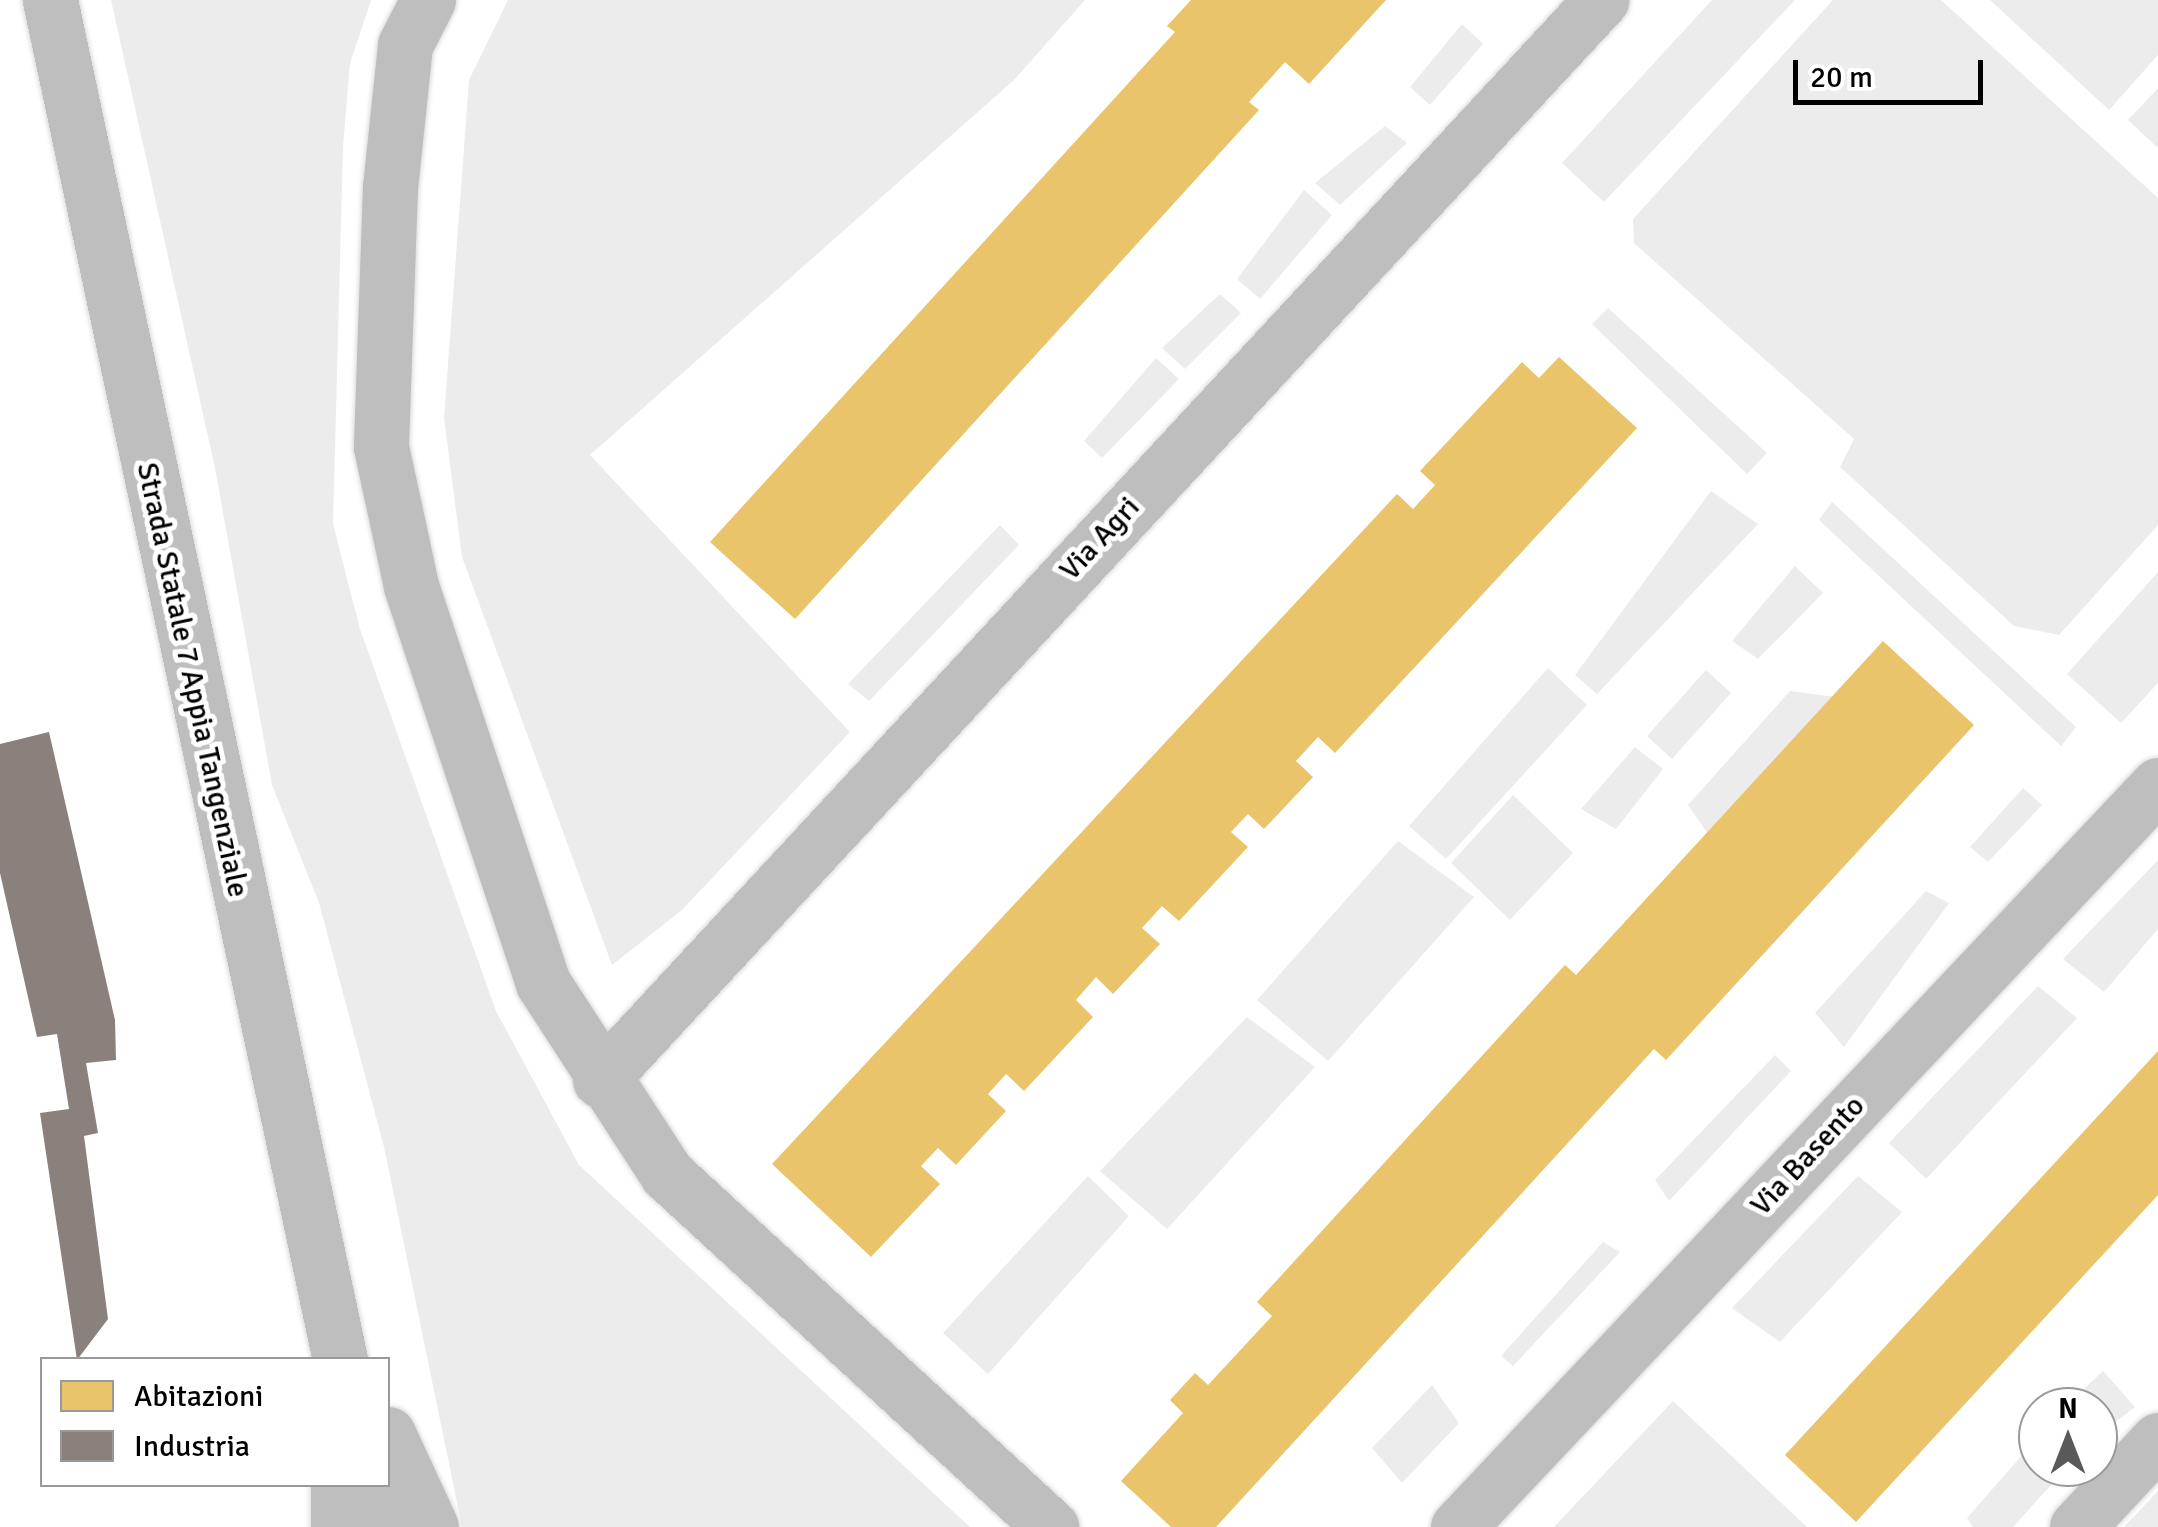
<!DOCTYPE html>
<style>
body{margin:0}
#map{position:relative;width:2158px;height:1527px;overflow:hidden;background:#fff;font-family:Signika,sans-serif}
div>[style]{position:absolute}
.green>*{inset:0;background:#ececec}
.homes>*{inset:0;background:#e9c46a}
.industry>*{inset:0;background:#8a817c}
.roads{filter:drop-shadow(0 0 2px #dbdbdb) drop-shadow(0 0 2px #dbdbdb)}
.minor>*{height:55px;margin:-27.5px;padding:0 27.5px;transform-origin:27.5px;border-radius:27.5px;background:#bebebe}
.tertiary>*{height:55px;margin:-27.5px;padding:0 27.5px;transform-origin:27.5px;border-radius:27.5px;background:#bebebe}
.trunk>*{height:55px;margin:-27.5px;padding:0 27.5px;transform-origin:27.5px;border-radius:27.5px;background:#bebebe}
span{translate:-50% -50%;white-space:nowrap;text-align:center;line-height:1.15;-webkit-text-stroke:10px #fff;paint-order:stroke}
.street-label{font-size:30px;color:#000}
.legend{position:absolute;left:40px;top:1357px;width:350px;height:130px;box-sizing:border-box;background:#fff;border:2px solid #999;margin:0;padding:12px 18px;list-style:none;font-size:30px;color:#000}
.legend li{display:flex;align-items:center;gap:20px;height:50px}
.legend b{width:50px;border:2px solid #999}
.north{position:absolute;left:2018px;top:1387px;width:100px;height:100px;box-sizing:border-box;background:#fff;border:2px solid #999;border-radius:50%;rotate:0deg;font-size:28px;font-weight:700;line-height:40px;text-align:center;color:#000}
.north::after{content:'';display:block;margin:auto;width:35px;height:45px;background:#595959;clip-path:polygon(50% 0,100% 100%,50% 72%,0 100%)}
.scale{position:absolute;left:1793px;top:60px;width:190px;height:45px;box-sizing:border-box;border:5px solid #000;border-top:0;padding-left:12px;font-size:30px;line-height:35px;white-space:nowrap;color:#000;-webkit-text-stroke:8px #fff;paint-order:stroke}
</style>
<div id="map">
<div class="green">
<div style="clip-path:polygon(111px 0,371px 0,350px 63px,343px 147px,333px 524px,360px 629px,496px 1011px,579px 1165px,970px 1527px,462px 1527px,384px 1147px,319px 903px,272px 785px,215px 468px)"></div>
<div style="clip-path:polygon(508px 0,1085px 0,1014px 80px,590px 455px,850px 732px,682px 910px,612px 965px,462px 557px,444px 418px,469px 80px)"></div>
<div style="clip-path:polygon(1712px 0,1795px 0,1604px 202px,1562px 163px)"></div>
<div style="clip-path:polygon(1833px 0,1941px 0,2158px 198px,2158px 525px,2059px 635px,2014px 626px,1840px 467px,1854px 439px,1634px 243px,1633px 219px)"></div>
<div style="clip-path:polygon(1990px 0,2158px 0,2158px 55px,2109px 110px)"></div>
<div style="clip-path:polygon(1462px 24px,1483px 44px,1430px 105px,1410px 87px)"></div>
<div style="clip-path:polygon(2158px 88px,2158px 148px,2128px 120px)"></div>
<div style="clip-path:polygon(1385px 126px,1407px 143px,1340px 205px,1315px 183px)"></div>
<div style="clip-path:polygon(1304px 190px,1332px 215px,1260px 299px,1237px 279px)"></div>
<div style="clip-path:polygon(1220px 294px,1241px 313px,1185px 369px,1162px 348px)"></div>
<div style="clip-path:polygon(1608px 308px,1767px 453px,1747px 474px,1592px 324px)"></div>
<div style="clip-path:polygon(1156px 358px,1179px 379px,1102px 458px,1084px 441px)"></div>
<div style="clip-path:polygon(1711px 491px,1758px 524px,1597px 694px,1575px 675px)"></div>
<div style="clip-path:polygon(1832px 502px,2076px 727px,2061px 746px,1819px 520px)"></div>
<div style="clip-path:polygon(1000px 525px,1019px 545px,869px 701px,848px 684px)"></div>
<div style="clip-path:polygon(1795px 566px,1823px 593px,1758px 659px,1732px 641px)"></div>
<div style="clip-path:polygon(2158px 572px,2158px 683px,2121px 723px,2067px 674px)"></div>
<div style="clip-path:polygon(1548px 668px,1587px 705px,1446px 859px,1409px 826px)"></div>
<div style="clip-path:polygon(1706px 670px,1731px 693px,1672px 759px,1647px 736px)"></div>
<div style="clip-path:polygon(1790px 691px,1836px 697px,1708px 834px,1688px 805px)"></div>
<div style="clip-path:polygon(1635px 747px,1663px 769px,1616px 829px,1581px 809px)"></div>
<div style="clip-path:polygon(2023px 788px,2042px 805px,1988px 862px,1970px 847px)"></div>
<div style="clip-path:polygon(1513px 795px,1573px 853px,1510px 920px,1451px 863px)"></div>
<div style="clip-path:polygon(1398px 841px,1474px 897px,1328px 1061px,1257px 1000px)"></div>
<div style="clip-path:polygon(2158px 860px,2158px 929px,2104px 992px,2063px 959px)"></div>
<div style="clip-path:polygon(1926px 891px,1949px 903px,1844px 1047px,1815px 1013px)"></div>
<div style="clip-path:polygon(2038px 986px,2077px 1018px,1926px 1179px,1889px 1143px)"></div>
<div style="clip-path:polygon(1247px 1017px,1315px 1067px,1167px 1229px,1100px 1171px)"></div>
<div style="clip-path:polygon(1775px 1055px,1791px 1071px,1669px 1201px,1655px 1180px)"></div>
<div style="clip-path:polygon(1088px 1176px,1129px 1216px,988px 1374px,943px 1333px)"></div>
<div style="clip-path:polygon(1858px 1176px,1902px 1212px,1780px 1342px,1732px 1308px)"></div>
<div style="clip-path:polygon(1603px 1242px,1620px 1252px,1513px 1366px,1501px 1356px)"></div>
<div style="clip-path:polygon(2103px 1371px,2135px 1407px,2098px 1435px,2098px 1407px,2065px 1407px)"></div>
<div style="clip-path:polygon(1432px 1385px,1459px 1423px,1402px 1483px,1372px 1448px)"></div>
<div style="clip-path:polygon(1673px 1401px,1807px 1527px,1554px 1527px)"></div>
<div style="clip-path:polygon(2038px 1437px,2038px 1467px,2067px 1467px,2013px 1527px,1973px 1527px,1967px 1518px)"></div>
<div style="clip-path:polygon(2158px 1491px,2158px 1527px,2124px 1527px)"></div>
</div>
<div class="homes">
<div style="clip-path:polygon(1191px 0,1386px 0,1309px 84px,1285px 62px,1249px 102px,1259px 110px,795px 619px,710px 542px,1175px 32px,1167px 26px)"></div>
<div style="clip-path:polygon(1559px 357px,1637px 428px,1335px 753px,1318px 737px,1296px 761px,1313px 777px,1264px 829px,1248px 814px,1231px 832px,1248px 847px,1179px 921px,1162px 906px,1142px 928px,1160px 944px,1113px 994px,1096px 977px,1076px 1000px,1093px 1017px,1024px 1091px,1006px 1074px,988px 1094px,1006px 1111px,956px 1165px,938px 1148px,921px 1166px,940px 1184px,871px 1257px,772px 1164px,1397px 494px,1413px 509px,1435px 485px,1420px 471px,1522px 362px,1539px 378px)"></div>
<div style="clip-path:polygon(1883px 641px,1974px 725px,1666px 1060px,1654px 1049px,1216px 1527px,1171px 1527px,1121px 1481px,1183px 1413px,1170px 1400px,1195px 1373px,1208px 1385px,1272px 1316px,1257px 1302px,1565px 965px,1576px 975px)"></div>
<div style="clip-path:polygon(2158px 1051px,2158px 1195px,1856px 1522px,1785px 1455px)"></div>
</div>
<div class="industry">
<div style="clip-path:polygon(49px 732px,115px 1020px,116px 1060px,86px 1063px,98px 1133px,84px 1136px,108px 1319px,77px 1360px,40px 1113px,69px 1109px,57px 1034px,37px 1037px,0 873px,0 744px)"></div>
</div>
<div class="roads">
<div class="minor">
<div style="left:428px;top:0;width:51px;rotate:117.1deg"></div>
<div style="left:405px;top:45px;width:143px;rotate:96deg"></div>
<div style="left:390px;top:187px;width:260px;rotate:92deg"></div>
<div style="left:381px;top:447px;width:142px;rotate:77.8deg"></div>
<div style="left:411px;top:586px;width:418px;rotate:71.6deg"></div>
<div style="left:543px;top:983px;width:228px;rotate:57deg"></div>
<div style="left:667px;top:1174px;width:522px;rotate:42.59deg"></div>
<div style="left:600px;top:1080px;width:1473px;rotate:-47.17deg"></div>
<div style="left:1458px;top:1527px;width:1020px;rotate:-46.67deg"></div>
<div style="left:2077px;top:1527px;width:119px;rotate:-47deg"></div>
</div>
<div class="tertiary">
<div style="left:388px;top:1434px;width:102px;rotate:65.2deg"></div>
<div style="left:338px;top:1484px;width:43px;rotate:90deg"></div>
</div>
<div class="trunk">
<div style="left:50px;top:0;width:1391px;rotate:77.96deg"></div>
<div style="left:367px;top:1484px;width:44px;rotate:78.2deg"></div>
</div>
</div>
<div class="street-label">
<span style="left:1100px;top:539px;rotate:-47deg">Via Agri</span>
<span style="left:192px;top:680px;rotate:78deg">Strada Statale 7 Appia Tangenziale</span>
<span style="left:1808px;top:1156px;rotate:-47deg">Via Basento</span>
</div>
<ul class="legend">
<li><b style="height:28px;background:#e9c46a"></b>Abitazioni</li>
<li><b style="height:28px;background:#8a817c"></b>Industria</li>
</ul>
<div class="north">N</div>
<div class="scale">20 m</div>
</div>
